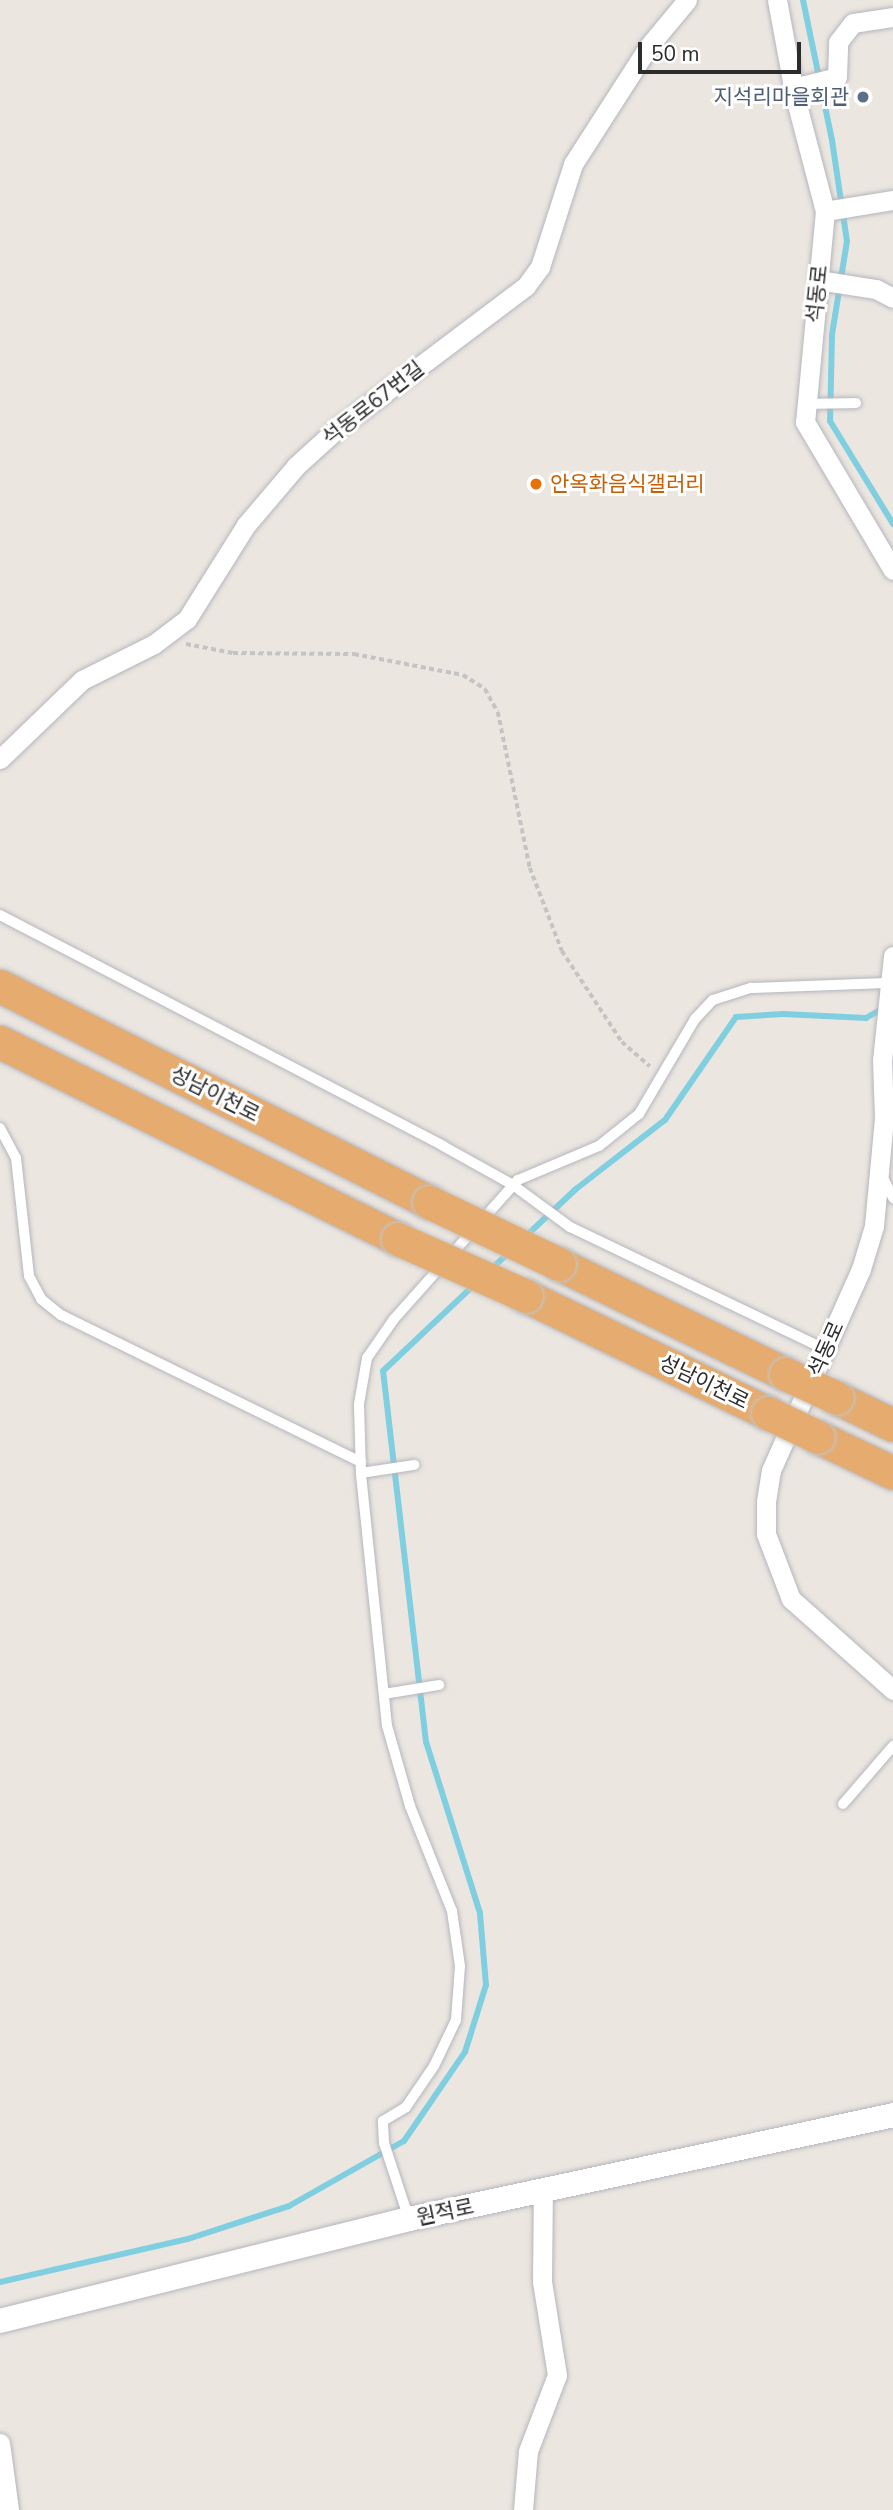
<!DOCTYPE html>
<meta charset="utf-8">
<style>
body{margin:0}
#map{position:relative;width:893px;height:2510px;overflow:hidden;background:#ece6e0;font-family:"Nunito Sans","Noto Sans KR",sans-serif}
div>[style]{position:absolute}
.stream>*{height:6px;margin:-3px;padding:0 3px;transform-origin:3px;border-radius:3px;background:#80cfe1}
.path>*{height:3.5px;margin-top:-1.75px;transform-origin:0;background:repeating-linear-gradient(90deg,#c4c4c4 0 5px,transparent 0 8.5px)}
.roads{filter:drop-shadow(0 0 2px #b4b6be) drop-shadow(0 0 2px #b4b6be)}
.service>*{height:10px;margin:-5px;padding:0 5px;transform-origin:5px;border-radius:5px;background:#fff}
.minor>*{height:19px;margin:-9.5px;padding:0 9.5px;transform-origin:9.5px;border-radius:9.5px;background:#fff}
.tertiary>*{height:24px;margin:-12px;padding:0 12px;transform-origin:12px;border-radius:12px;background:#fff}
.trunk>*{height:33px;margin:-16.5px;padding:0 16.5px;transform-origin:16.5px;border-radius:16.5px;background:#e6ab6e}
.bridges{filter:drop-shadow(0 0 2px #c4c4c4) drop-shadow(0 0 2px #c4c4c4)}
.trunk-bridge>*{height:33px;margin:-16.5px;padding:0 16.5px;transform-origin:16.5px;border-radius:16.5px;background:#e6ab6e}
.dots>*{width:19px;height:19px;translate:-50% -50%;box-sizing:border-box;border:4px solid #fff;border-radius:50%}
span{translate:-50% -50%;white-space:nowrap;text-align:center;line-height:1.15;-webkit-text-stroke:6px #fff;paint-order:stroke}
.service-label{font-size:21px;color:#4e5e75}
.right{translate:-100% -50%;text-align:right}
.street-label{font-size:21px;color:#2c2c2c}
.food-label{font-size:21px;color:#c56008}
.left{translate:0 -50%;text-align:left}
.scale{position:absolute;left:638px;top:42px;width:163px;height:32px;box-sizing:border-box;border:4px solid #2c2c2c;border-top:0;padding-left:9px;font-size:21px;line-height:24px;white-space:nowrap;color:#2c2c2c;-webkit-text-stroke:5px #fff;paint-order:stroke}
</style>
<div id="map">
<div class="stream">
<div style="left:803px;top:0;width:143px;rotate:78.3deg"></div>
<div style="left:832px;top:140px;width:102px;rotate:81.6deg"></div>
<div style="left:847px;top:241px;width:95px;rotate:99.1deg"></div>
<div style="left:832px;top:335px;width:86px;rotate:91.3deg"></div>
<div style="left:830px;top:421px;width:121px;rotate:58.5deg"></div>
<div style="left:525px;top:1237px;width:70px;rotate:-43.3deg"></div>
<div style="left:576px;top:1189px;width:113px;rotate:-37.8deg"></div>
<div style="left:665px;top:1120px;width:125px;rotate:-55.4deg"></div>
<div style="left:736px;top:1017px;width:47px;rotate:-3.7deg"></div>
<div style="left:783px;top:1014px;width:83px;rotate:2.8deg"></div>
<div style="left:866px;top:1018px;width:20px;rotate:-30deg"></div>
<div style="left:492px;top:1268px;width:24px;rotate:-42deg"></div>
<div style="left:0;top:2282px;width:193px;rotate:-12.9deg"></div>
<div style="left:188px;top:2239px;width:106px;rotate:-18.1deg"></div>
<div style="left:289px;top:2206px;width:132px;rotate:-29.5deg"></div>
<div style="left:404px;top:2141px;width:108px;rotate:-55.6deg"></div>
<div style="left:465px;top:2052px;width:70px;rotate:-72.6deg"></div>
<div style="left:486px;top:1985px;width:72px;rotate:-94.8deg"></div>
<div style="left:480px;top:1913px;width:179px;rotate:-107.5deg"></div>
<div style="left:426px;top:1742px;width:373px;rotate:-96.6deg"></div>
<div style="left:383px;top:1371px;width:125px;rotate:-43.4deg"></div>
</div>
<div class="path">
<div style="left:186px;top:644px;width:48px;rotate:10.8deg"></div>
<div style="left:233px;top:653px;width:121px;rotate:0.5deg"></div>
<div style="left:354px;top:654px;width:111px;rotate:10.9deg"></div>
<div style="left:463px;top:675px;width:26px;rotate:32deg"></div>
<div style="left:485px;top:689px;width:26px;rotate:61deg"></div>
<div style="left:498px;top:712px;width:159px;rotate:78.4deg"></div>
<div style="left:530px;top:868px;width:89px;rotate:68.9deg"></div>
<div style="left:562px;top:951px;width:109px;rotate:56.6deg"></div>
<div style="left:622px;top:1042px;width:37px;rotate:41deg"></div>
</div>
<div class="roads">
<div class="service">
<div style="left:806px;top:404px;width:50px;rotate:-1.1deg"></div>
<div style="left:0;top:915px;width:500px;rotate:27.5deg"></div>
<div style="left:443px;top:1146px;width:80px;rotate:29.1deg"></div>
<div style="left:513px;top:1185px;width:71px;rotate:36.4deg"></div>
<div style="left:570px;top:1227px;width:283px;rotate:25.6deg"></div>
<div style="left:0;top:1128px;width:34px;rotate:62deg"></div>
<div style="left:16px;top:1158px;width:119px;rotate:83.7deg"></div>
<div style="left:29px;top:1276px;width:26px;rotate:62deg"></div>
<div style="left:41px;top:1299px;width:26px;rotate:39deg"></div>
<div style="left:61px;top:1315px;width:334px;rotate:26.1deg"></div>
<div style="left:882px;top:1176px;width:25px;rotate:63deg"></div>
<div style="left:361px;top:1473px;width:54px;rotate:-8.6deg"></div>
<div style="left:384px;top:1694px;width:56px;rotate:-9.3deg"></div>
<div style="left:843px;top:1804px;width:77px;rotate:-49.2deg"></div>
<div style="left:409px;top:2219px;width:80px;rotate:-108.2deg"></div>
<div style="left:384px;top:2143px;width:22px;rotate:-93deg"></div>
<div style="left:383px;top:2121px;width:27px;rotate:-31deg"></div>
<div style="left:406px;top:2107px;width:50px;rotate:-55.7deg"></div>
<div style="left:434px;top:2066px;width:51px;rotate:-64.4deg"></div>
<div style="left:456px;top:2020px;width:54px;rotate:-85.8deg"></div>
<div style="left:460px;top:1966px;width:56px;rotate:-98.3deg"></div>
<div style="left:452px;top:1911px;width:113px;rotate:-111.8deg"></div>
<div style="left:410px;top:1806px;width:83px;rotate:-106deg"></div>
<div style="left:387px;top:1726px;width:254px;rotate:-95.9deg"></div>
<div style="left:361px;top:1473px;width:69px;rotate:-91.7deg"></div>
<div style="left:359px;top:1404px;width:47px;rotate:-80.1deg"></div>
<div style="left:367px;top:1358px;width:47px;rotate:-55.3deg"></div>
<div style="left:394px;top:1319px;width:186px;rotate:-48.3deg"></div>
<div style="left:518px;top:1180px;width:88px;rotate:-22.8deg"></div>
<div style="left:599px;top:1146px;width:51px;rotate:-38.7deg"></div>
<div style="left:639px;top:1114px;width:110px;rotate:-59.5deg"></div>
<div style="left:695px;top:1019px;width:26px;rotate:-47deg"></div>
<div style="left:713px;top:1000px;width:40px;rotate:-18deg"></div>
<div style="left:751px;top:988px;width:137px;rotate:-2.1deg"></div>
</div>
<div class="minor">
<div style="left:777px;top:0;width:99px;rotate:79.5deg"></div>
<div style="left:795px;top:97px;width:118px;rotate:75.3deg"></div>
<div style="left:825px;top:211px;width:212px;rotate:95.4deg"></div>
<div style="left:805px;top:422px;width:172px;rotate:59.3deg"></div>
<div style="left:793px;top:88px;width:45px;rotate:-14deg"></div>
<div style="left:837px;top:77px;width:35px;rotate:-88deg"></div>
<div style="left:838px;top:42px;width:24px;rotate:-52deg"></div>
<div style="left:853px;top:23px;width:40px;rotate:-8.5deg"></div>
<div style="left:825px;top:211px;width:69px;rotate:-9.2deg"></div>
<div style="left:818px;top:280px;width:59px;rotate:8.8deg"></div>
<div style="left:876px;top:289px;width:19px;rotate:28deg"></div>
<div style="left:0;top:759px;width:114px;rotate:-43.9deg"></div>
<div style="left:82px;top:680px;width:80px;rotate:-26.6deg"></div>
<div style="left:154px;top:644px;width:41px;rotate:-37.1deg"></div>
<div style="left:187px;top:619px;width:111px;rotate:-57.9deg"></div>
<div style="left:246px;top:525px;width:77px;rotate:-49.7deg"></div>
<div style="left:296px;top:466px;width:58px;rotate:-42.2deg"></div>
<div style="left:339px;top:427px;width:234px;rotate:-37deg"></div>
<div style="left:526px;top:286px;width:24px;rotate:-54deg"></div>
<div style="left:540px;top:267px;width:108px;rotate:-72.2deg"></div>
<div style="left:573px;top:164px;width:139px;rotate:-57.3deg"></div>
<div style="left:648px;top:47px;width:61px;rotate:-50.3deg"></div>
<div style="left:893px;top:956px;width:105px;rotate:96deg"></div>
<div style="left:882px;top:1060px;width:58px;rotate:88deg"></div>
<div style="left:884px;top:1118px;width:108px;rotate:95.3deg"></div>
<div style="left:874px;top:1226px;width:45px;rotate:106.8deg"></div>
<div style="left:861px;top:1269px;width:220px;rotate:114.1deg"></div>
<div style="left:771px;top:1470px;width:33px;rotate:99deg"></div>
<div style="left:766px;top:1503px;width:31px;rotate:90deg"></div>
<div style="left:766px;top:1534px;width:70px;rotate:69deg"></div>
<div style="left:791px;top:1599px;width:137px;rotate:41.7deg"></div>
<div style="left:0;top:2443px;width:68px;rotate:82.3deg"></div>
<div style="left:523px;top:2510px;width:59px;rotate:-85.2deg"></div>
<div style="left:528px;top:2451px;width:81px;rotate:-69.1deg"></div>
<div style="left:557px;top:2375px;width:95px;rotate:-99.1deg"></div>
<div style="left:542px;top:2281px;width:90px;rotate:-89.4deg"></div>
</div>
<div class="tertiary">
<div style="left:0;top:2321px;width:422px;rotate:-14deg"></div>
<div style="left:409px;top:2219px;width:495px;rotate:-12.1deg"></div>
</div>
<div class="trunk">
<div style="left:0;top:986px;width:480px;rotate:26.7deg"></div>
<div style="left:0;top:1042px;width:444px;rotate:26.3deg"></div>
<div style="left:559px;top:1264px;width:252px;rotate:25.9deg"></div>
<div style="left:526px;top:1296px;width:269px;rotate:25.8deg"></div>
<div style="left:837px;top:1398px;width:62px;rotate:25.7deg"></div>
<div style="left:818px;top:1437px;width:83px;rotate:25.6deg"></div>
</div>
</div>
<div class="bridges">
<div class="trunk-bridge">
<div style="left:429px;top:1202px;width:144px;rotate:25.5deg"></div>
<div style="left:398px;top:1239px;width:140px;rotate:24deg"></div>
<div style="left:786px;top:1374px;width:56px;rotate:25.2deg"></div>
<div style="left:768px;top:1413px;width:55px;rotate:25.6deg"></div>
</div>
</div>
<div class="dots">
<div style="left:863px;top:97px;background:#5c6f8a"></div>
<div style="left:536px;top:484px;background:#e8710a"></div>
</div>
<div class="service-label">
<span class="right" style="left:849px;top:97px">지석리마을회관</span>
</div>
<div class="street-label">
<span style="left:817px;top:294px;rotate:-84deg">석동로</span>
<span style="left:373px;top:403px;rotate:-38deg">석동로67번길</span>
<span style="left:215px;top:1094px;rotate:27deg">성남이천로</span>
<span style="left:826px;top:1349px;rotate:-66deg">석동로</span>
<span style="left:704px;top:1382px;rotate:26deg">성남이천로</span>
<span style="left:445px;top:2212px;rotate:-12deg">원적로</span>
</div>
<div class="food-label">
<span class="left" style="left:550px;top:484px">안옥화음식갤러리</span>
</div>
<div class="scale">50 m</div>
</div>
